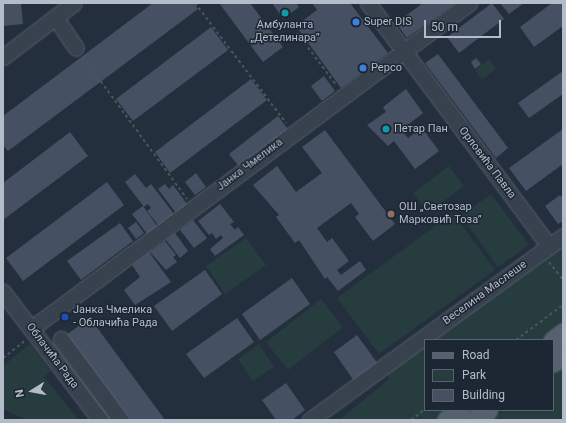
<!DOCTYPE html>
<meta charset="utf-8">
<style>
body{margin:0}
#map{position:relative;width:566px;height:423px;overflow:hidden;background:#242f3e;font-family:Roboto,sans-serif}
div>[style]{position:absolute}
.green>*{inset:0;background:#263c3f}
.building>*{inset:0;background:#455162}
.path>*{height:2px;margin-top:-1px;transform-origin:0;background:repeating-linear-gradient(90deg,#44595c 0 3px,transparent 0 6px)}
.roads{filter:drop-shadow(0 0 1px #565f6c) drop-shadow(0 0 1px #565f6c)}
.minor>*{height:15px;margin:-7.5px;padding:0 7.5px;transform-origin:7.5px;border-radius:7.5px;background:#38414e}
.major>*{height:19px;margin:-9.5px;padding:0 9.5px;transform-origin:9.5px;border-radius:9.5px;background:#56606e}
.dots>*{width:11px;height:11px;translate:-50% -50%;box-sizing:border-box;border:2px solid #1d2633;border-radius:50%}
span{translate:-50% -50%;white-space:nowrap;text-align:center;line-height:1.15;-webkit-text-stroke:3px #1d2633;paint-order:stroke}
.poi-label{font-size:11px;color:#b4bcc9}
.left{translate:0 -50%;text-align:left}
.street-label{font-size:11px;color:#b4bcc9}
.frame{position:absolute;inset:0;border:4px solid #b4bcc9;pointer-events:none}
.legend{position:absolute;left:424px;top:339px;width:130px;height:72px;box-sizing:border-box;background:#1d2633;border:1px solid #59626f;margin:0;padding:5px 7px;list-style:none;font-size:12px;color:#b4bcc9}
.legend li{display:flex;align-items:center;gap:8px;height:20px}
.legend b{width:20px;border:1px solid #59626f}
.north{position:absolute;left:12px;top:371px;width:40px;height:40px;-webkit-text-stroke:3px #1d2633;paint-order:stroke;rotate:259deg;font-size:11px;font-weight:700;line-height:16px;text-align:center;color:#b4bcc9}
.north::after{content:'';display:block;margin:auto;width:14px;height:18px;background:#b4bcc9;clip-path:polygon(50% 0,100% 100%,50% 72%,0 100%)}
.scale{position:absolute;left:424px;top:20px;width:77px;height:18px;box-sizing:border-box;border:2px solid #b4bcc9;border-top:0;padding-left:5px;font-size:12px;line-height:14px;white-space:nowrap;color:#b4bcc9;-webkit-text-stroke:3px #1d2633;paint-order:stroke}
</style>
<div id="map">
<div class="green">
<div style="clip-path:polygon(489px 59px,496px 69px,482px 80px,475px 70px)"></div>
<div style="clip-path:polygon(449px 166px,464px 186px,428px 213px,413px 193px)"></div>
<div style="clip-path:polygon(491px 194px,529px 245px,498px 267px,461px 216px)"></div>
<div style="clip-path:polygon(453px 213px,495px 270px,379px 354px,337px 298px)"></div>
<div style="clip-path:polygon(246px 238px,266px 265px,225px 294px,206px 266px)"></div>
<div style="clip-path:polygon(563px 243px,563px 325px,543px 340px,430px 340px)"></div>
<div style="clip-path:polygon(321px 299px,343px 327px,288px 370px,266px 342px)"></div>
<div style="clip-path:polygon(425px 343px,425px 410px,451px 410px,438px 420px,339px 420px,389px 379px,385px 372px)"></div>
<div style="clip-path:polygon(30px 344px,51px 371px,44px 377px,79px 420px,26px 420px,3px 409px,3px 366px)"></div>
<div style="clip-path:polygon(259px 344px,274px 367px,253px 381px,238px 359px)"></div>
<div style="clip-path:polygon(563px 365px,563px 420px,491px 420px,504px 410px,553px 410px,553px 373px)"></div>
</div>
<div class="building">
<div style="clip-path:polygon(3px 3px,21px 3px,23px 24px,3px 26px)"></div>
<div style="clip-path:polygon(153px 3px,194px 3px,198px 9px,8px 151px,3px 145px,3px 116px)"></div>
<div style="clip-path:polygon(219px 3px,250px 3px,283px 47px,263px 62px)"></div>
<div style="clip-path:polygon(272px 3px,296px 3px,299px 7px,283px 19px)"></div>
<div style="clip-path:polygon(312px 3px,350px 3px,388px 53px,341px 88px,296px 26px,317px 10px)"></div>
<div style="clip-path:polygon(423px 3px,456px 3px,407px 38px,396px 23px)"></div>
<div style="clip-path:polygon(492px 3px,504px 19px,459px 53px,447px 37px)"></div>
<div style="clip-path:polygon(500px 3px,524px 3px,509px 14px)"></div>
<div style="clip-path:polygon(552px 3px,563px 3px,563px 26px,534px 47px,520px 27px)"></div>
<div style="clip-path:polygon(211px 27px,228px 50px,133px 121px,116px 99px)"></div>
<div style="clip-path:polygon(438px 54px,508px 148px,496px 158px,425px 63px)"></div>
<div style="clip-path:polygon(476px 58px,481px 64px,475px 69px,471px 62px)"></div>
<div style="clip-path:polygon(563px 71px,563px 94px,529px 118px,518px 103px)"></div>
<div style="clip-path:polygon(324px 76px,335px 91px,322px 101px,311px 86px)"></div>
<div style="clip-path:polygon(251px 79px,267px 100px,170px 173px,155px 152px)"></div>
<div style="clip-path:polygon(406px 89px,423px 113px,401px 130px,408px 138px,422px 128px,439px 151px,415px 169px,394px 141px,388px 146px,367px 125px,386px 112px,383px 107px)"></div>
<div style="clip-path:polygon(278px 116px,289px 131px,241px 169px,229px 154px)"></div>
<div style="clip-path:polygon(563px 129px,563px 164px,526px 191px,509px 168px)"></div>
<div style="clip-path:polygon(325px 130px,395px 224px,373px 241px,355px 217px,359px 214px,351px 203px,317px 228px,327px 242px,332px 238px,349px 261px,337px 270px,341px 275px,360px 261px,366px 270px,338px 291px,327px 277px,325px 279px,299px 240px,295px 243px,276px 217px,279px 215px,253px 185px,277px 166px,296px 192px,322px 173px,302px 147px)"></div>
<div style="clip-path:polygon(70px 132px,88px 156px,3px 220px,3px 183px)"></div>
<div style="clip-path:polygon(196px 173px,206px 187px,195px 195px,185px 182px)"></div>
<div style="clip-path:polygon(135px 174px,146px 188px,151px 184px,174px 214px,159px 226px,147px 211px,151px 208px,148px 204px,144px 207px,125px 182px)"></div>
<div style="clip-path:polygon(107px 182px,124px 205px,23px 281px,6px 258px)"></div>
<div style="clip-path:polygon(165px 184px,169px 189px,173px 185px,187px 204px,176px 213px,158px 189px)"></div>
<div style="clip-path:polygon(560px 195px,563px 199px,563px 221px,558px 224px,545px 206px)"></div>
<div style="clip-path:polygon(220px 204px,234px 222px,230px 224px,235px 230px,238px 227px,244px 235px,215px 256px,210px 249px,223px 238px,221px 235px,216px 239px,212px 233px,209px 235px,198px 221px)"></div>
<div style="clip-path:polygon(143px 206px,158px 227px,148px 235px,132px 214px)"></div>
<div style="clip-path:polygon(193px 220px,207px 238px,194px 248px,180px 230px)"></div>
<div style="clip-path:polygon(136px 222px,144px 233px,136px 239px,128px 228px)"></div>
<div style="clip-path:polygon(120px 223px,133px 241px,81px 280px,67px 261px)"></div>
<div style="clip-path:polygon(175px 233px,188px 251px,180px 258px,166px 240px)"></div>
<div style="clip-path:polygon(165px 241px,176px 255px,173px 257px,177px 262px,166px 270px,150px 252px)"></div>
<div style="clip-path:polygon(149px 252px,171px 282px,135px 305px,124px 290px,140px 277px,132px 265px)"></div>
<div style="clip-path:polygon(205px 270px,222px 294px,172px 331px,154px 306px)"></div>
<div style="clip-path:polygon(292px 278px,310px 304px,260px 340px,242px 314px)"></div>
<div style="clip-path:polygon(90px 318px,165px 420px,129px 420px,66px 335px)"></div>
<div style="clip-path:polygon(237px 318px,254px 342px,204px 378px,186px 354px)"></div>
<div style="clip-path:polygon(357px 335px,378px 364px,354px 381px,334px 352px)"></div>
<div style="clip-path:polygon(286px 383px,305px 410px,292px 420px,276px 420px,262px 400px)"></div>
</div>
<div class="path">
<div style="left:195px;top:3px;width:151px;rotate:52.8deg"></div>
<div style="left:293px;top:36px;width:5px;rotate:-37deg"></div>
<div style="left:297px;top:33px;width:66px;rotate:53deg"></div>
<div style="left:83px;top:57px;width:176px;rotate:53.8deg"></div>
<div style="left:549px;top:262px;width:23px;rotate:52deg"></div>
<div style="left:516px;top:340px;width:59px;rotate:-36.7deg"></div>
<div style="left:3px;top:358px;width:28px;rotate:-38deg"></div>
<div style="left:3px;top:419px;width:1px;rotate:45deg"></div>
<div style="left:411px;top:420px;width:18px;rotate:-38deg"></div>
</div>
<div class="roads">
<div class="minor">
<div style="left:368px;top:3px;width:303px;rotate:53.3deg"></div>
<div style="left:55px;top:17px;width:37px;rotate:56deg"></div>
<div style="left:3px;top:57px;width:89px;rotate:-37.3deg"></div>
<div style="left:3px;top:292px;width:161px;rotate:52.8deg"></div>
<div style="left:32px;top:328px;width:545px;rotate:-36.64deg"></div>
<div style="left:61px;top:339px;width:101px;rotate:53.5deg"></div>
<div style="left:310px;top:420px;width:313px;rotate:-36deg"></div>
</div>
<div class="major">
<div style="left:553px;top:341px;width:13px;rotate:-39deg"></div>
<div style="left:553px;top:362px;width:13px;rotate:-39deg"></div>
<div style="left:447px;top:420px;width:16px;rotate:-38deg"></div>
<div style="left:475px;top:420px;width:16px;rotate:-38deg"></div>
</div>
</div>
<div class="dots">
<div style="left:285px;top:13px;background:#0f9aa8"></div>
<div style="left:356px;top:22px;background:#3f7fe0"></div>
<div style="left:363px;top:68px;background:#3f7fe0"></div>
<div style="left:386px;top:129px;background:#0f9aa8"></div>
<div style="left:391px;top:214px;background:#8d6e63"></div>
<div style="left:65px;top:317px;background:#1a4fb4"></div>
</div>
<div class="poi-label">
<span class="left" style="left:364px;top:22px">Super DIS</span>
<span style="left:285px;top:32px">Амбуланта<br>„Детелинара”</span>
<span class="left" style="left:371px;top:68px">Pepco</span>
<span class="left" style="left:394px;top:129px">Петар Пан</span>
<span class="left" style="left:399px;top:214px">ОШ „Светозар<br>Марковић Тоза”</span>
<span class="left" style="left:73px;top:317px">Јанка Чмелика<br>- Облачића Рада</span>
</div>
<div class="street-label">
<span style="left:487px;top:163px;rotate:53deg">Орловића Павла</span>
<span style="left:250px;top:165px;rotate:-37deg">Јанка Чмелика</span>
<span style="left:485px;top:293px;rotate:-36deg">Веселина Маслеше</span>
<span style="left:52px;top:356px;rotate:53deg">Облачића Рада</span>
</div>
<div class="frame"></div>
<ul class="legend">
<li><b style="height:5px;background:#56606e"></b>Road</li>
<li><b style="height:11px;background:#263c3f"></b>Park</li>
<li><b style="height:11px;background:#455162"></b>Building</li>
</ul>
<div class="north">N</div>
<div class="scale">50 m</div>
</div>
